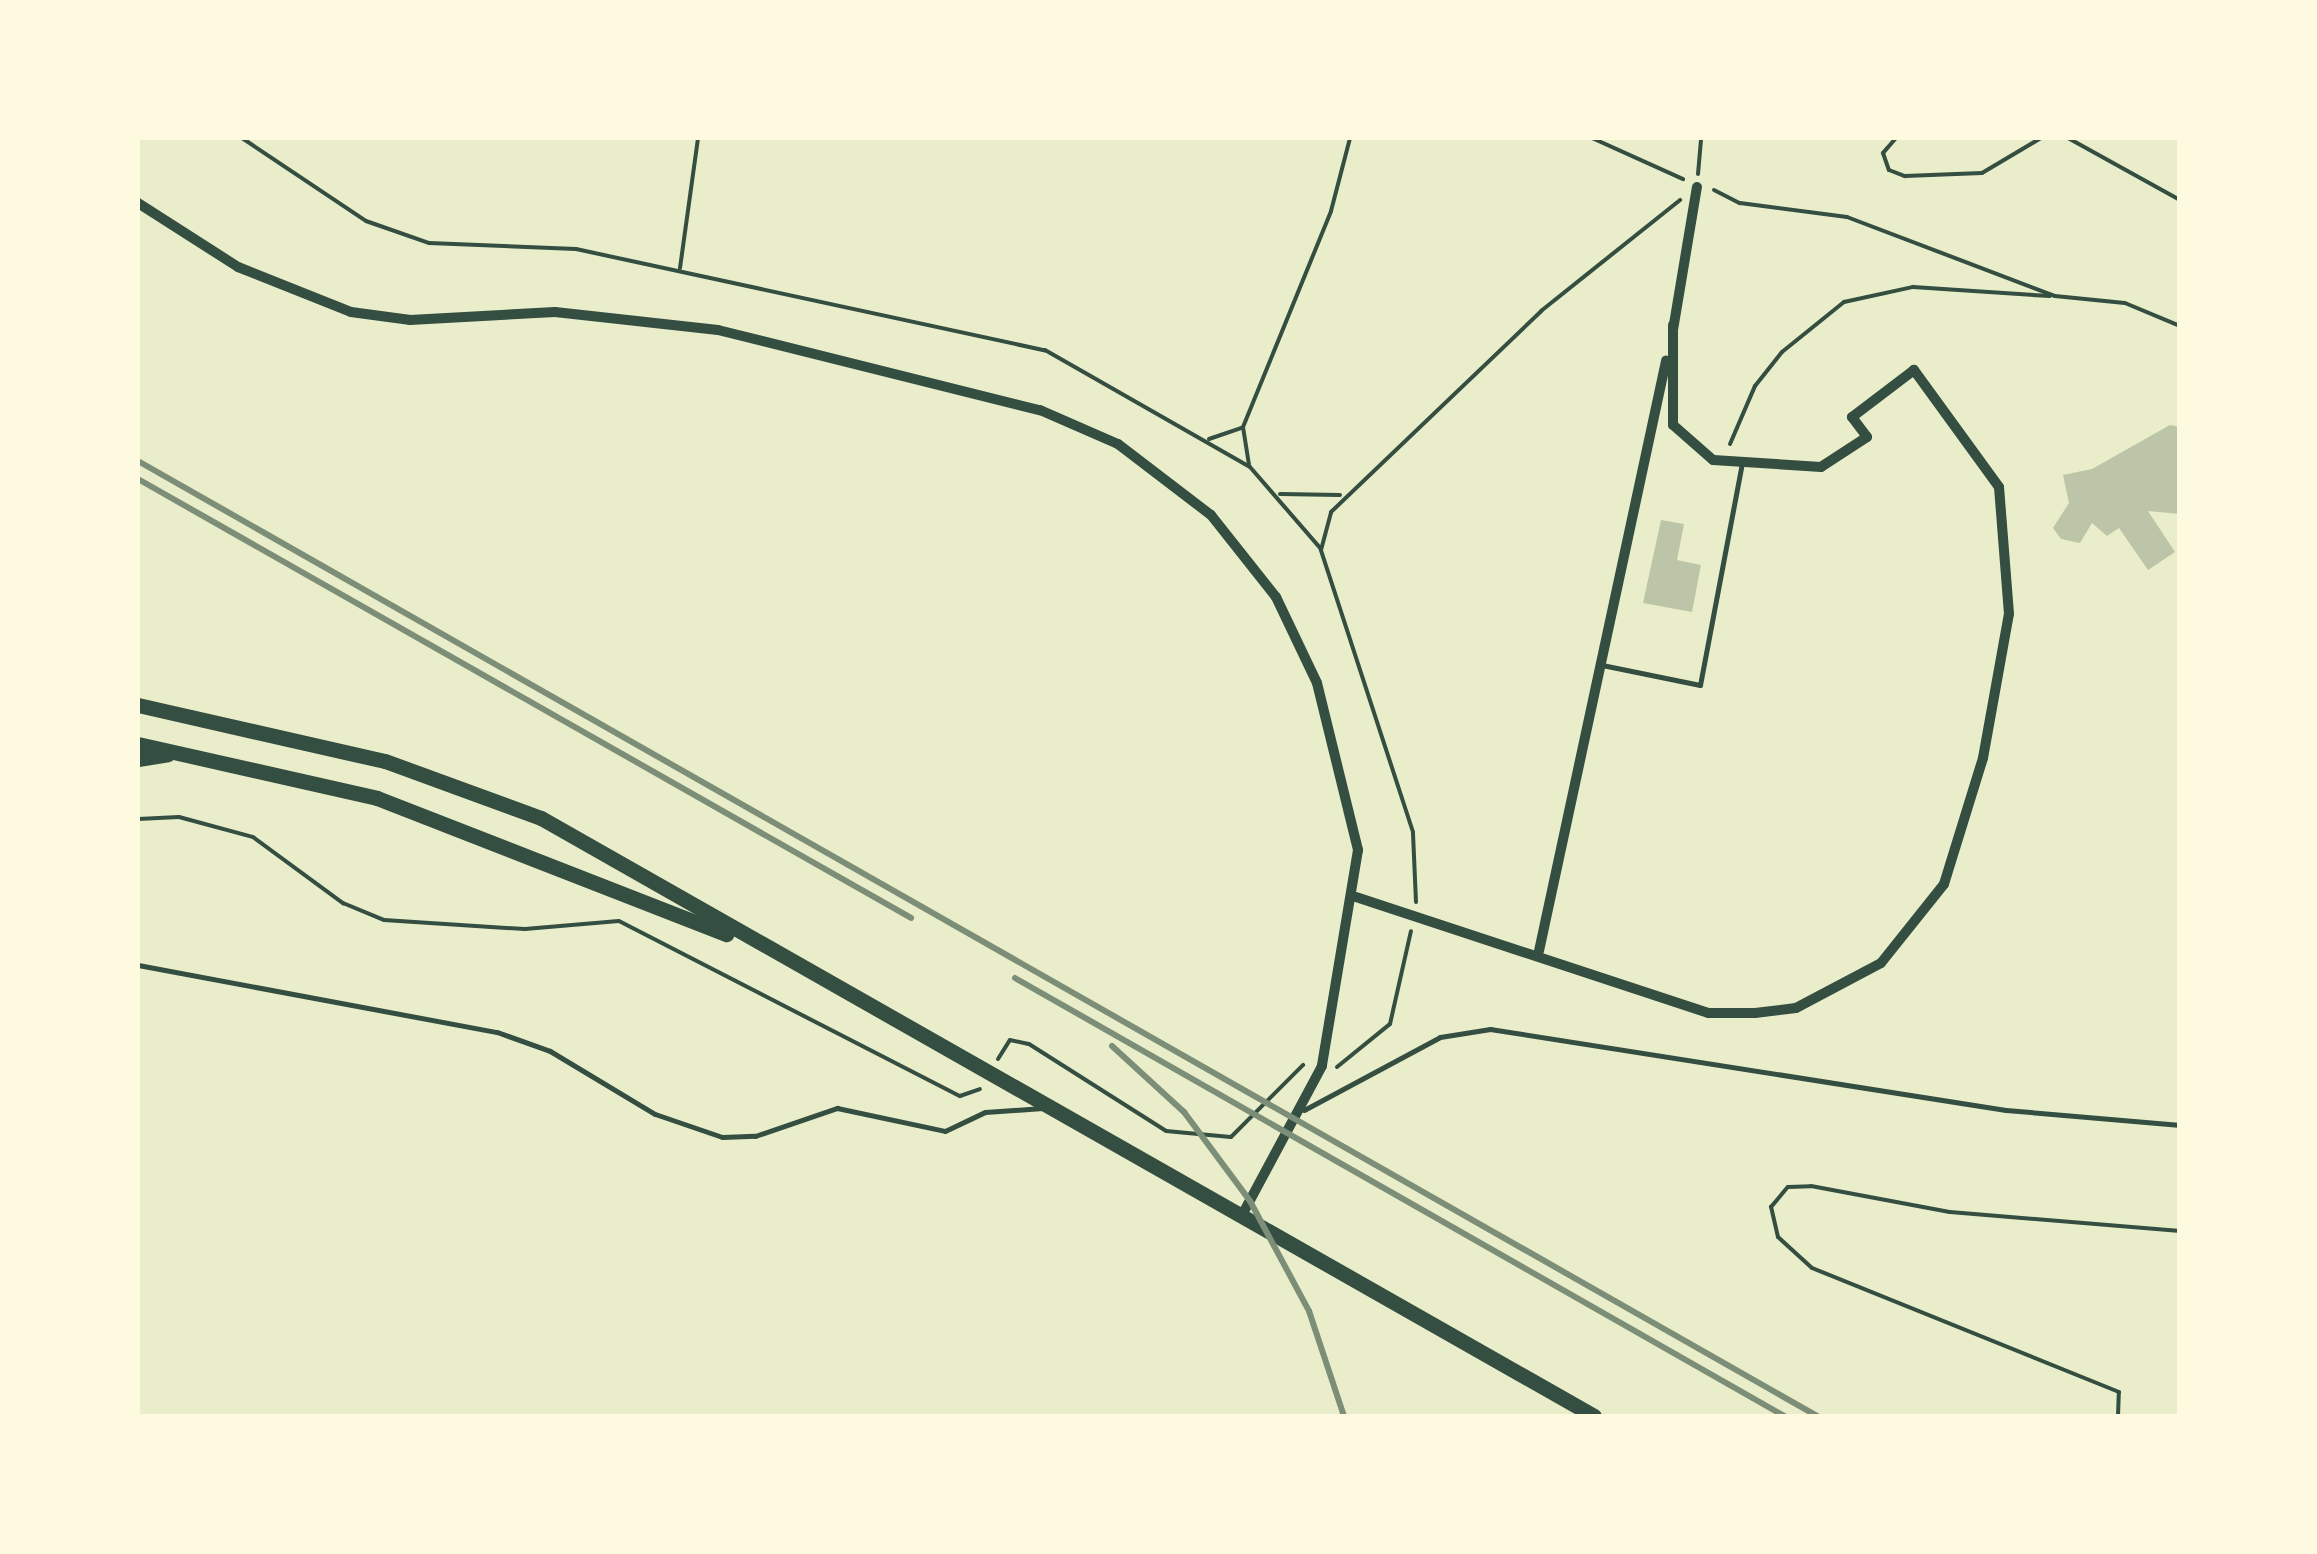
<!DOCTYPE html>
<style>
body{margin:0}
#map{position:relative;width:2317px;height:1554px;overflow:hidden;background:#e9edc9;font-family:"PT Sans",sans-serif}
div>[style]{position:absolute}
.building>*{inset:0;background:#bcc5a7}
.path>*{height:4px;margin:-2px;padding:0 2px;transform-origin:2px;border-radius:2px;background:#344e41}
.service>*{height:5px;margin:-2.5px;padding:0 2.5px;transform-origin:2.5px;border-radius:2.5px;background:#344e41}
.minor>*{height:10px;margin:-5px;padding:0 5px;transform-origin:5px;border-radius:5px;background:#344e41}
.secondary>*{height:15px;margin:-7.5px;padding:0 7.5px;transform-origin:7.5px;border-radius:7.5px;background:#344e41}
.rail>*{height:6px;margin:-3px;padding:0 3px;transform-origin:3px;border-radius:3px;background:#7c8e77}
span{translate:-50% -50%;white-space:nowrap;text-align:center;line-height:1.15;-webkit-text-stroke:10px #fefae0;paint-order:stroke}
.frame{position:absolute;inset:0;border:140px solid #fefae0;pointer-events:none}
</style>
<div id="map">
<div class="building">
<div style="clip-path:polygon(2170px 425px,2180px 427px,2180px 514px,2148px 511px,2175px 552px,2148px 570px,2119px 528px,2107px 536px,2092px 523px,2080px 543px,2061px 539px,2053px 528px,2069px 503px,2063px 475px,2092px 469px)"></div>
<div style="clip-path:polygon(1661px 520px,1684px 524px,1677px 560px,1701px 565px,1692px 612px,1643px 603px)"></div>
</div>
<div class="path">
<div style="left:242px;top:138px;width:149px;rotate:33.8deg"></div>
<div style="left:366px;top:221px;width:67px;rotate:19.2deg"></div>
<div style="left:429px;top:243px;width:147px;rotate:2.3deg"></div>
<div style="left:576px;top:249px;width:480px;rotate:12.2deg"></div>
<div style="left:1045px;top:350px;width:236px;rotate:29.7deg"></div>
<div style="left:1250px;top:467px;width:108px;rotate:49.1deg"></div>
<div style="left:1592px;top:138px;width:100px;rotate:24.3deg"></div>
<div style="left:1770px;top:138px;width:57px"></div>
<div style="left:1896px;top:138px;width:20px;rotate:131deg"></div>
<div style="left:1883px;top:153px;width:18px;rotate:71deg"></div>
<div style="left:1889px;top:170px;width:17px;rotate:21deg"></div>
<div style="left:1905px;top:176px;width:77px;rotate:-2.2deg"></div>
<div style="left:1982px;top:173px;width:69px;rotate:-30.7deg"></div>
<div style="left:2068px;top:138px;width:128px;rotate:29deg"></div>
<div style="left:1698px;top:174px;width:36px;rotate:-85deg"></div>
<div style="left:1714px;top:190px;width:29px;rotate:27deg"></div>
<div style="left:1740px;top:203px;width:108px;rotate:7.5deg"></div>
<div style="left:1847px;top:217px;width:222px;rotate:20.8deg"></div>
<div style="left:2055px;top:296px;width:70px;rotate:5.7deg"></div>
<div style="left:2125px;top:303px;width:60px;rotate:22.7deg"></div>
<div style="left:680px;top:268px;width:131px;rotate:-82.1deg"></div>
<div style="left:1243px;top:427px;width:233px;rotate:-67.8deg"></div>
<div style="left:1331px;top:211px;width:75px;rotate:-75.4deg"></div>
<div style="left:1209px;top:439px;width:36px;rotate:-19deg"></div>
<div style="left:1243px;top:427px;width:38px;rotate:81deg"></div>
<div style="left:1730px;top:444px;width:63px;rotate:-66.7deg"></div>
<div style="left:1755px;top:386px;width:43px;rotate:-51.5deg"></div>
<div style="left:1782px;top:352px;width:80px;rotate:-38.9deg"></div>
<div style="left:1844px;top:302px;width:71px;rotate:-12.3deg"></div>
<div style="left:1913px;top:287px;width:137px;rotate:3.8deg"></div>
<div style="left:1280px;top:494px;width:60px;rotate:1deg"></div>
<div style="left:138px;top:819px;width:41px;rotate:-2.8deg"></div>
<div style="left:179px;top:817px;width:77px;rotate:15.1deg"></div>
<div style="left:253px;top:837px;width:112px;rotate:36.3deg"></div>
<div style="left:343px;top:903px;width:44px;rotate:22.5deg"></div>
<div style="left:384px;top:920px;width:141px;rotate:3.7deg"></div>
<div style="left:525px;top:929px;width:94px;rotate:-4.9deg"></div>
<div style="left:619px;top:921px;width:383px;rotate:27.2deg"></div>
<div style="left:960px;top:1096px;width:21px;rotate:-19deg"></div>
<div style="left:1416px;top:902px;width:70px;rotate:-92.5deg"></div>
<div style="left:1413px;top:832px;width:297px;rotate:-108.1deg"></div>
<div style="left:1321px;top:550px;width:39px;rotate:-75deg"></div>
<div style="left:1331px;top:512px;width:291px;rotate:-43.7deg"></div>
<div style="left:1541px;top:311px;width:178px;rotate:-38.6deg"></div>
<div style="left:998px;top:1059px;width:22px;rotate:-58deg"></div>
<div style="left:1010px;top:1040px;width:19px;rotate:12deg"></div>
<div style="left:1029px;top:1044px;width:162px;rotate:32.4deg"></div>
<div style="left:1166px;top:1131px;width:65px;rotate:5.3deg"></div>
<div style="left:1231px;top:1137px;width:102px;rotate:-45deg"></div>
<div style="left:1337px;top:1067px;width:68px;rotate:-39.1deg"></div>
<div style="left:1390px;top:1024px;width:95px;rotate:-77.3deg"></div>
<div style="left:2118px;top:1416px;width:24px;rotate:-88deg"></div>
<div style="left:2119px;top:1392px;width:331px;rotate:-158deg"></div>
<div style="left:1812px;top:1268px;width:46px;rotate:-137.6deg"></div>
<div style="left:1778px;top:1237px;width:31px;rotate:-103deg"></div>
<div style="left:1771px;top:1207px;width:26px;rotate:-50deg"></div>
<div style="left:1788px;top:1187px;width:23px;rotate:-2deg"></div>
<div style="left:1811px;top:1186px;width:141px;rotate:10.6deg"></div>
<div style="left:1950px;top:1212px;width:231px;rotate:4.7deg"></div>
</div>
<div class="service">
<div style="left:1602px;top:665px;width:100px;rotate:11.5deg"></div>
<div style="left:1700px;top:685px;width:222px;rotate:-79.3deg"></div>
<div style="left:138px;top:965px;width:365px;rotate:10.6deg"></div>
<div style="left:497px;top:1032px;width:56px;rotate:19.7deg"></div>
<div style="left:550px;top:1051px;width:122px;rotate:31deg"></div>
<div style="left:655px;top:1114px;width:71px;rotate:18.9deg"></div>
<div style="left:722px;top:1137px;width:33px;rotate:-2deg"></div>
<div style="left:755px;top:1136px;width:87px;rotate:-18.9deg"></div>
<div style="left:837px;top:1108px;width:110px;rotate:12deg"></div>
<div style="left:945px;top:1131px;width:44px;rotate:-25.4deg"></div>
<div style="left:985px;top:1112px;width:58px;rotate:-3.9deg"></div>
<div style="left:1304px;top:1110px;width:154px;rotate:-28.2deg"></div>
<div style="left:1440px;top:1037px;width:51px;rotate:-9.1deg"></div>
<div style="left:1490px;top:1029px;width:522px;rotate:8.92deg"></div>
<div style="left:2006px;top:1110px;width:175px;rotate:4.9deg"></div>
</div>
<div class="minor">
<div style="left:138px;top:203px;width:119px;rotate:32.6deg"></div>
<div style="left:238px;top:267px;width:122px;rotate:21.7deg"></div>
<div style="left:351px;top:312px;width:60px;rotate:7.7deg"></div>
<div style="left:410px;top:320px;width:145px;rotate:-3.2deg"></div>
<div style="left:555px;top:312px;width:164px;rotate:6.3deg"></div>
<div style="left:718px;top:330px;width:332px;rotate:14deg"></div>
<div style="left:1040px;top:410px;width:85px;rotate:23.6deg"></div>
<div style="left:1118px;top:444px;width:117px;rotate:37.4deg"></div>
<div style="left:1211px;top:515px;width:105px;rotate:51.6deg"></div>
<div style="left:1276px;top:597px;width:95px;rotate:64.5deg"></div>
<div style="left:1317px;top:683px;width:172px;rotate:76.2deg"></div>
<div style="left:1358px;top:850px;width:219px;rotate:99.5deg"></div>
<div style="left:1322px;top:1066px;width:171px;rotate:118.2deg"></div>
<div style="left:1673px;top:330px;width:145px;rotate:-80.5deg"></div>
<div style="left:1356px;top:897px;width:371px;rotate:18.2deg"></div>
<div style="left:1708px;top:1013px;width:47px"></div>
<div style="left:1755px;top:1013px;width:41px;rotate:-7deg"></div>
<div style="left:1796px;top:1008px;width:96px;rotate:-27.9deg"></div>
<div style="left:1881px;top:963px;width:101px;rotate:-51.4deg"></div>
<div style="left:1944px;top:884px;width:132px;rotate:-72.8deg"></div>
<div style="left:1983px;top:758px;width:146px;rotate:-79.8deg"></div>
<div style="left:2009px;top:614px;width:127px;rotate:-94.5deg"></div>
<div style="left:1999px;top:487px;width:145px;rotate:-126deg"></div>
<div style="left:1914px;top:370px;width:78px;rotate:142.8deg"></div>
<div style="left:1852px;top:417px;width:25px;rotate:53deg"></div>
<div style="left:1867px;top:437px;width:55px;rotate:146.9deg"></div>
<div style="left:1821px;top:467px;width:108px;rotate:-176.3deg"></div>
<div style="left:1713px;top:460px;width:53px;rotate:-138.8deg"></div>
<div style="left:1673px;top:425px;width:100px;rotate:-90deg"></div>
<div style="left:1539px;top:951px;width:604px;rotate:-77.85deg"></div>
</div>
<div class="secondary">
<div style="left:138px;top:705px;width:253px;rotate:12.8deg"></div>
<div style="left:385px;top:761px;width:166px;rotate:20.1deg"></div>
<div style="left:541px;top:818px;width:1211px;rotate:29.59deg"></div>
<div style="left:138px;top:744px;width:245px;rotate:12.7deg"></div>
<div style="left:377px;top:798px;width:375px;rotate:21.3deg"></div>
<div style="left:138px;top:759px;width:30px;rotate:-9deg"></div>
</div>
<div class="rail">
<div style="left:138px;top:461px;width:1932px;rotate:29.63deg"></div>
<div style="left:138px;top:479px;width:889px;rotate:29.59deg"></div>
<div style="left:1015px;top:978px;width:885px;rotate:29.66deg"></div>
<div style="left:1112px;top:1046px;width:98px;rotate:42.5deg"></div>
<div style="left:1184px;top:1112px;width:111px;rotate:53.4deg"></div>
<div style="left:1250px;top:1201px;width:125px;rotate:61.8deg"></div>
<div style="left:1309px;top:1311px;width:111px;rotate:71.6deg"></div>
</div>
<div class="frame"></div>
</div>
